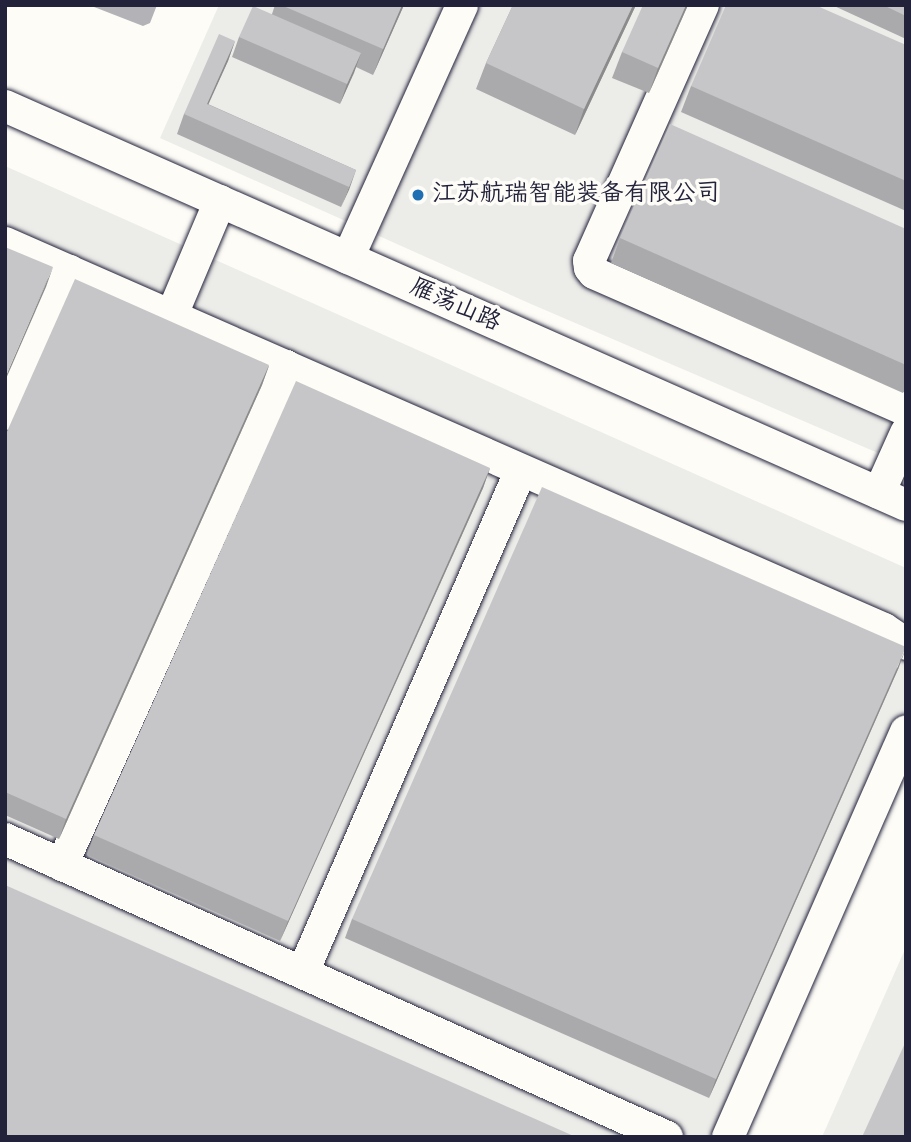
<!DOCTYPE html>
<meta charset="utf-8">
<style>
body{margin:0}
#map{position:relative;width:911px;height:1142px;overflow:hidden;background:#fdfcf7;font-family:"Indie Flower","LXGW WenKai TC",sans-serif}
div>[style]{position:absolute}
.built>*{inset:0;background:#ecece9}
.water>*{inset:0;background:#b2b2b7}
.roads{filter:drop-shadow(0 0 2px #22223b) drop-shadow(0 0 2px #22223b)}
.minor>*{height:32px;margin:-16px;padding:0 16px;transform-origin:16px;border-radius:16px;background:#fdfcf7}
.wall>*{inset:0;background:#aaaaac}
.shaded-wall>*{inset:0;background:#8b8b8c}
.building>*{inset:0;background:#c6c6c8}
.dots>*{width:19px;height:19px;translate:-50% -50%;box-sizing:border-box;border:4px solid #fdfcf7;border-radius:50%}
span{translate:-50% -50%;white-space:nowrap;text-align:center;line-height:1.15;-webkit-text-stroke:7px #fdfcf7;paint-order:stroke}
.poi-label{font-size:24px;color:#22223b}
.left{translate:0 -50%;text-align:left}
.street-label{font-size:24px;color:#22223b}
.frame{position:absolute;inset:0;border:7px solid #22223b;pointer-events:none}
</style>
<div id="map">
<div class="built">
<div style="clip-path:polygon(219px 5px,906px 5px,906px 465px,531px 304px,160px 138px)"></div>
<div style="clip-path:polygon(5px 166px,906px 568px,906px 753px,736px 1137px,5px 1137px)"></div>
<div style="clip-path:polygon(906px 947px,906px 1137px,822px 1137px)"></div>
</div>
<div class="water">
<div style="clip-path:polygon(89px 5px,157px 5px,150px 23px,143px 26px)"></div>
</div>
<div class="roads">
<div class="minor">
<div style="left:703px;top:5px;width:280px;rotate:114deg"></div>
<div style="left:589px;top:261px;width:7px;rotate:82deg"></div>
<div style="left:590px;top:268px;width:6px;rotate:51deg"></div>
<div style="left:594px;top:273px;width:341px;rotate:23.7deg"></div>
<div style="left:5px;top:106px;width:985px;rotate:23.89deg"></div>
<div style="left:5px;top:243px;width:960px;rotate:23.71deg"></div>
<div style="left:884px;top:629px;width:27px;rotate:34deg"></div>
<div style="left:348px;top:258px;width:277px;rotate:-65.7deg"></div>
<div style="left:171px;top:317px;width:126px;rotate:-67.1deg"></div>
<div style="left:5px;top:414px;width:157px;rotate:-65.9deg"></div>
<div style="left:879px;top:493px;width:66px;rotate:-65.8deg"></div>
<div style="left:5px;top:839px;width:726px;rotate:24.23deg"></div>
<div style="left:62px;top:865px;width:547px;rotate:-65.82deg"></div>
<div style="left:303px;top:972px;width:547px;rotate:-66.53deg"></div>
<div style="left:728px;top:1137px;width:443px;rotate:-66.3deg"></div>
</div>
</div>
<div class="wall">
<div style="clip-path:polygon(275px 5px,404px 5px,373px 75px,356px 67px,340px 104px,232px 57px,239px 37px,272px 14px)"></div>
<div style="clip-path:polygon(508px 5px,636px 5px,575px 135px,476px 89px,486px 63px,512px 7px)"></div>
<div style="clip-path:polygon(688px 5px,649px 93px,612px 78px,622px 52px)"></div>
<div style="clip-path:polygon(832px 5px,906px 5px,906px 39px)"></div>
<div style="clip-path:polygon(235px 41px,228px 61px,208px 104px,356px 170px,341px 207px,177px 134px,184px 114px)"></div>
<div style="clip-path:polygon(906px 45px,906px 211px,681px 112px,691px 86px)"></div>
<div style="clip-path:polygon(906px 229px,906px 387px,903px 393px,611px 263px,620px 238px)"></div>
<div style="clip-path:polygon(269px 366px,262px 385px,59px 839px,5px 815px,5px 436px)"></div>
<div style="clip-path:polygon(490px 468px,483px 488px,280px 941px,87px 855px,94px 835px)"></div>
<div style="clip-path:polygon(899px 667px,709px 1098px,345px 938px,352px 919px)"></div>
</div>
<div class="shaded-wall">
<div style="clip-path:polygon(402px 5px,404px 5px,373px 75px,383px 49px)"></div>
<div style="clip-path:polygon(633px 5px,636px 5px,575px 135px,584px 109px)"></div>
<div style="clip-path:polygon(686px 5px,688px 5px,649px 93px,658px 68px)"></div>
<div style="clip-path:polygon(235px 41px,228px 61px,200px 123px,207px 104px)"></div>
<div style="clip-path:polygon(361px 53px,354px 73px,340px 104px,347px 84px)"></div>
<div style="clip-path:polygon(356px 170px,349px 190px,341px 207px,349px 187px)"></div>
<div style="clip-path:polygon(53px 267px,46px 287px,5px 381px,5px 378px)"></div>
<div style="clip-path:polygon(269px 365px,262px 385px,59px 839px,66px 819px)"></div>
<div style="clip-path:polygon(490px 468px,483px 488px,280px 941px,288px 921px)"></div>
<div style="clip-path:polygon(906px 648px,899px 667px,709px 1098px,716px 1079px)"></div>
</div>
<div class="building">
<div style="clip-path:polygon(281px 5px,402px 5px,383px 49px)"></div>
<div style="clip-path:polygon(513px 5px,633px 5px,584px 109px,486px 63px)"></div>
<div style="clip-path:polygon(643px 5px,686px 5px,658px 68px,622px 52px)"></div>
<div style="clip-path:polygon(726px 5px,815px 5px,906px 45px,906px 181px,691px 86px)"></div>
<div style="clip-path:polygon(883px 5px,906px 5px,906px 16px)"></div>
<div style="clip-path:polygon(253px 6px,361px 53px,347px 84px,239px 37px)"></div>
<div style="clip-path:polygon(219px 34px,235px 41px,207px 104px,356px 170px,349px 187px,184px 114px)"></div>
<div style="clip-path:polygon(670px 124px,906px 229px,906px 365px,620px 238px)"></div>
<div style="clip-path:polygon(5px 247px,53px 267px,5px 378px)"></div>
<div style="clip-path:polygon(75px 279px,269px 365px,66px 819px,5px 792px,5px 436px)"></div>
<div style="clip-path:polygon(296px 381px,490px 468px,288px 921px,94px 835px)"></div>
<div style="clip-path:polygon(542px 487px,906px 647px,716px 1079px,352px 919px)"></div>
<div style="clip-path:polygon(5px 885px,576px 1137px,5px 1137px)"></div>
<div style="clip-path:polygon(906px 1041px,906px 1137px,862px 1137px)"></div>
</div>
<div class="dots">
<div style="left:418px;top:195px;background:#1f6fb2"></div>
</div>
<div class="poi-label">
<span class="left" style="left:432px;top:195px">江苏航瑞智能装备有限公司</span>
</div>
<div class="street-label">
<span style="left:455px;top:306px;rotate:24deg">雁荡山路</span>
</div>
<div class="frame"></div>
</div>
